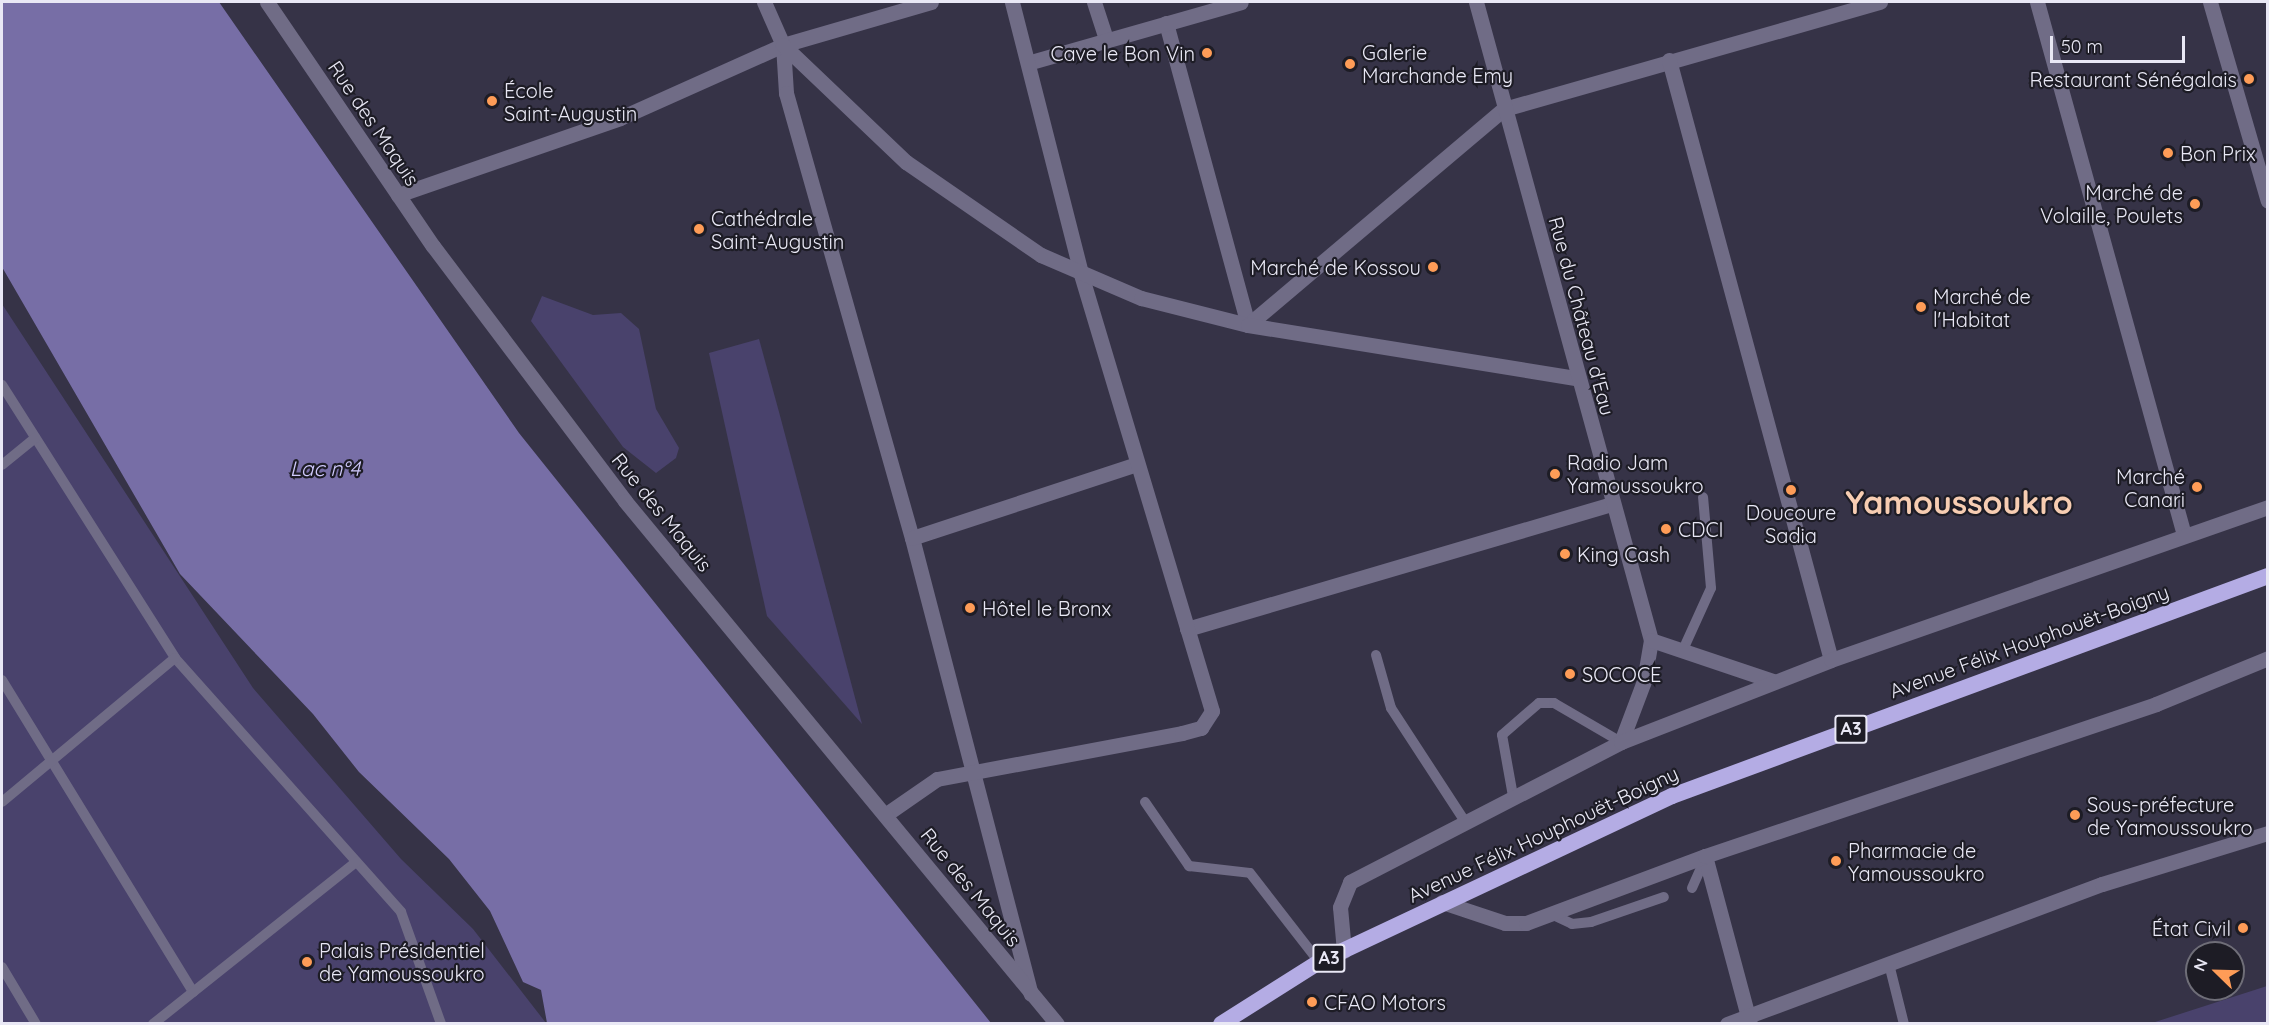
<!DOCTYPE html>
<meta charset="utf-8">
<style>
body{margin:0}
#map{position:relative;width:2269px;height:1025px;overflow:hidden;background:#363347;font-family:Quicksand,sans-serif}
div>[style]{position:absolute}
.green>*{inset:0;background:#49426c}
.water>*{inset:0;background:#776ea6}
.service>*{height:10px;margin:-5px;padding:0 5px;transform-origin:5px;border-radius:5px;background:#706c86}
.minor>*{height:15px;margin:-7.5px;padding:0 7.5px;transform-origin:7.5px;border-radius:7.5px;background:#706c86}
.tertiary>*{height:15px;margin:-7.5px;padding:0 7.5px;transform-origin:7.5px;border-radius:7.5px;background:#706c86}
.trunk>*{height:16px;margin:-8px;padding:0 8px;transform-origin:8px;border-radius:8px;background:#b4ace4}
.dots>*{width:16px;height:16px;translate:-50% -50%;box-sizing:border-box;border:3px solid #1d1c25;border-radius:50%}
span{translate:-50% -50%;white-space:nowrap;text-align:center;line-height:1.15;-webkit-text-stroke:4.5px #1d1c25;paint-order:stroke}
.shield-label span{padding:2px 4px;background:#1d1c25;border:2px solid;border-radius:4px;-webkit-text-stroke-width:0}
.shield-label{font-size:18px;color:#e9e8f5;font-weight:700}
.poi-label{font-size:20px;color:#e9e8f5}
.left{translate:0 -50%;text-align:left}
.right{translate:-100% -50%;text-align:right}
.street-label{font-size:20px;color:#e9e8f5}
.water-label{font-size:21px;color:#cfc9fb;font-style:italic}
.town-label{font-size:32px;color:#f7cdb2;font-weight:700}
.frame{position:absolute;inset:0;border:3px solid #e9e8f5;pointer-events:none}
.north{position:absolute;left:2185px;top:941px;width:60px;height:60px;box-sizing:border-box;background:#1d1c25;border:2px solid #6f6e78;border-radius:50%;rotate:293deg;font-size:16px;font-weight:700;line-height:24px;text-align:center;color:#e9e8f5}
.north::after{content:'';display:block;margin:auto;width:21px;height:27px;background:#fe9c57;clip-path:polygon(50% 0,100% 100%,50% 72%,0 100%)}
.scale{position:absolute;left:2050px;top:36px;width:135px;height:27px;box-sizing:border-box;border:3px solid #e9e8f5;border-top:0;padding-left:8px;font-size:18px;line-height:21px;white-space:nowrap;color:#e9e8f5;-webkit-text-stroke:4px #1d1c25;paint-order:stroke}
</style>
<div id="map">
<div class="green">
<div style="clip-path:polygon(542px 296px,593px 315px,621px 313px,639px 329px,656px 409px,679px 448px,676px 458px,656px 473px,623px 447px,531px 321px)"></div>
<div style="clip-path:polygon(2px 304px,253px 688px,401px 859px,473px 929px,546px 1023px,2px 1023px)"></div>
<div style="clip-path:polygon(759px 339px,779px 412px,862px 724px,767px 616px,709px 353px)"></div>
<div style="clip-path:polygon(2267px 986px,2267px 1023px,2151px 1023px,2152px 1023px)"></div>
</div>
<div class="water">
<div style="clip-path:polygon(2px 2px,219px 2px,519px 433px,991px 1023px,547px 1023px,541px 990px,523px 982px,490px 911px,449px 859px,359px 772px,313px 714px,180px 574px,2px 267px)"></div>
</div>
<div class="service">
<div style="left:2px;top:385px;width:323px;rotate:57.6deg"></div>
<div style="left:175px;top:658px;width:340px;rotate:48.3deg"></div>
<div style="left:401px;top:912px;width:119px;rotate:70.3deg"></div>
<div style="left:2px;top:465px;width:43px;rotate:-39.3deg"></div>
<div style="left:1682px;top:652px;width:70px;rotate:-65.6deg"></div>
<div style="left:1711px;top:588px;width:91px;rotate:-95deg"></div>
<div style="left:1376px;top:655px;width:55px;rotate:74.2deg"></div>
<div style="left:1391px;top:708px;width:134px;rotate:56.9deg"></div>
<div style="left:2px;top:680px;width:366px;rotate:58.5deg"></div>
<div style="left:1513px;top:796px;width:62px;rotate:-100.2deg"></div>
<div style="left:1502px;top:735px;width:49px;rotate:-40.9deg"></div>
<div style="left:1539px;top:703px;width:15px"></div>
<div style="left:1554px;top:703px;width:78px;rotate:30.2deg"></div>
<div style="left:2px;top:802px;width:225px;rotate:-39.8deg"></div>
<div style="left:1145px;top:802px;width:78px;rotate:55.5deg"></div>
<div style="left:1189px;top:866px;width:61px;rotate:6.5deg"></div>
<div style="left:1250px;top:873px;width:113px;rotate:52.2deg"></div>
<div style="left:1692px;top:888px;width:32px;rotate:-66deg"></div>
<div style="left:1551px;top:914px;width:23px;rotate:25deg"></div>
<div style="left:1572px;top:924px;width:19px;rotate:-6deg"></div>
<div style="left:1591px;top:922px;width:77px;rotate:-18.9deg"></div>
<div style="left:1889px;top:964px;width:62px;rotate:76deg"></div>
<div style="left:2px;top:967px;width:66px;rotate:59.2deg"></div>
<div style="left:153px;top:1024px;width:260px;rotate:-38.6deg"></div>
</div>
<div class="minor">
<div style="left:1094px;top:2px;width:39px;rotate:72deg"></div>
<div style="left:2037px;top:2px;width:553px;rotate:74.58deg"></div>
<div style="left:1166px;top:23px;width:313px;rotate:74.8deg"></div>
<div style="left:1248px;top:325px;width:335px;rotate:-40.2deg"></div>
<div style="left:1504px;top:109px;width:391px;rotate:-15.9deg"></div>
<div style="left:783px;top:45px;width:48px;rotate:86.4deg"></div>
<div style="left:786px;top:93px;width:462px;rotate:74.2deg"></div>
<div style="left:912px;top:538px;width:471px;rotate:75.4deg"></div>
<div style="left:1669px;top:60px;width:621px;rotate:74.89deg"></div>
<div style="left:1031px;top:62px;width:218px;rotate:-15.9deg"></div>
<div style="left:398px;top:195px;width:235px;rotate:-19.1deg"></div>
<div style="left:620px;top:118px;width:179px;rotate:-24.1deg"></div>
<div style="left:783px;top:45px;width:154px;rotate:-16.2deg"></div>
<div style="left:912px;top:538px;width:237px;rotate:-18.2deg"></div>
<div style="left:1187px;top:629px;width:443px;rotate:-16.4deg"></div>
<div style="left:885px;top:815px;width:63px;rotate:-34.7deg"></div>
<div style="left:937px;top:779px;width:249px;rotate:-10.6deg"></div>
<div style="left:1182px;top:733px;width:20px;rotate:-15deg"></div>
<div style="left:1201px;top:728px;width:20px;rotate:-57deg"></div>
<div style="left:1212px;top:711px;width:457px;rotate:-106.7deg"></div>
<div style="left:1081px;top:273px;width:280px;rotate:-104.3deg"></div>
<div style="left:1705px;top:856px;width:174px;rotate:75deg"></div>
<div style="left:1727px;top:1024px;width:400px;rotate:-20.5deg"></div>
<div style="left:2102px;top:884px;width:174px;rotate:-17.1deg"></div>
</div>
<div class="tertiary">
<div style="left:267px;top:2px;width:295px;rotate:55.8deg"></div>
<div style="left:433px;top:246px;width:319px;rotate:53deg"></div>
<div style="left:625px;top:501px;width:678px;rotate:50.44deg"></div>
<div style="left:764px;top:2px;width:47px;rotate:66.2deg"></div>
<div style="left:783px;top:45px;width:170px;rotate:43.6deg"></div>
<div style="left:906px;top:162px;width:164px;rotate:34.6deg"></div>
<div style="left:1041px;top:255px;width:109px;rotate:23.3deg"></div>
<div style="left:1141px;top:298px;width:110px;rotate:14.2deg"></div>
<div style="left:1248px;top:325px;width:333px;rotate:9.2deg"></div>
<div style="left:1476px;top:2px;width:662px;rotate:74.66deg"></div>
<div style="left:1651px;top:640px;width:42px;rotate:99.7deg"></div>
<div style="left:1644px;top:681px;width:65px;rotate:110.7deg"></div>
<div style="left:2210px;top:2px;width:207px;rotate:73.8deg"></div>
<div style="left:1651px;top:640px;width:129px;rotate:18.6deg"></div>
<div style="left:1442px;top:902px;width:66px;rotate:18.4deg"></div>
<div style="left:1505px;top:923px;width:21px"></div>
<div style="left:1526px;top:923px;width:191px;rotate:-20.5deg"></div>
<div style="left:1705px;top:856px;width:476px;rotate:-18.6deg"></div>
<div style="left:2156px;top:704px;width:121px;rotate:-22.3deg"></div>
<div style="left:1344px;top:951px;width:44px;rotate:-95.2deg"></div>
<div style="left:1340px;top:907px;width:27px;rotate:-68deg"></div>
<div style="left:1350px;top:882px;width:305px;rotate:-27.3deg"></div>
<div style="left:1621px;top:742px;width:225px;rotate:-21.3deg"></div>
<div style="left:1831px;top:660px;width:463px;rotate:-19.3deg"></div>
</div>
<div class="trunk">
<div style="left:1221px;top:1024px;width:116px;rotate:-32.3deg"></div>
<div style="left:1319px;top:962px;width:390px;rotate:-25.2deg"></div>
<div style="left:1672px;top:796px;width:635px;rotate:-20.26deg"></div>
</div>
<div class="dots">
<div style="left:1207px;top:53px;background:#fe9c57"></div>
<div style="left:1350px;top:64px;background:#fe9c57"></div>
<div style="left:2249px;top:79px;background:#fe9c57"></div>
<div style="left:492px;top:101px;background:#fe9c57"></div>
<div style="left:2168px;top:153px;background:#fe9c57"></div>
<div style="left:2195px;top:204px;background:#fe9c57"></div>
<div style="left:699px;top:229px;background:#fe9c57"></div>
<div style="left:1433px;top:267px;background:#fe9c57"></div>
<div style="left:1921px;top:307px;background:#fe9c57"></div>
<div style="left:1555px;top:474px;background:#fe9c57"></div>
<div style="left:2197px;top:487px;background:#fe9c57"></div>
<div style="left:1791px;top:490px;background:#fe9c57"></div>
<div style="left:1666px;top:529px;background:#fe9c57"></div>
<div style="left:1565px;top:554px;background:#fe9c57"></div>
<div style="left:970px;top:608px;background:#fe9c57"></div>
<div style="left:1570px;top:674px;background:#fe9c57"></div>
<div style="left:2075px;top:815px;background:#fe9c57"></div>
<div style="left:1836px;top:861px;background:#fe9c57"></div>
<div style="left:2243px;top:928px;background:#fe9c57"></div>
<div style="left:307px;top:962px;background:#fe9c57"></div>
<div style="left:1312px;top:1002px;background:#fe9c57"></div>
</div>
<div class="shield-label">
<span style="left:1851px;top:729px">A3</span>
<span style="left:1329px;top:958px">A3</span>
</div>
<div class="poi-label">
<span class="left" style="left:1362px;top:64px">Galerie<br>Marchande Emy</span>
<span class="right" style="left:1195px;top:53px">Cave le Bon Vin</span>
<span class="right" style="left:2237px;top:79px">Restaurant Sénégalais</span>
<span class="left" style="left:504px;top:102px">École<br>Saint-Augustin</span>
<span class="left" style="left:2180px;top:153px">Bon Prix</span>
<span class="right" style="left:2183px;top:204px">Marché de<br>Volaille, Poulets</span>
<span class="left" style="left:711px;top:230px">Cathédrale<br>Saint-Augustin</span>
<span class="right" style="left:1421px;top:267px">Marché de Kossou</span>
<span class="left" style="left:1933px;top:308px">Marché de<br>l'Habitat</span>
<span class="left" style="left:1567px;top:474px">Radio Jam<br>Yamoussoukro</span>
<span class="right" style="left:2185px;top:488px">Marché<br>Canari</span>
<span style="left:1791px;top:524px">Doucoure<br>Sadia</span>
<span class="left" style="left:1678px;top:529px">CDCI</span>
<span class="left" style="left:1577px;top:554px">King Cash</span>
<span class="left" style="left:982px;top:608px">Hôtel le Bronx</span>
<span class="left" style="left:1582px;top:674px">SOCOCE</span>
<span class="left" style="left:2087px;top:816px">Sous-préfecture<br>de Yamoussoukro</span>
<span class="left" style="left:1848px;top:862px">Pharmacie de<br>Yamoussoukro</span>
<span class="right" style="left:2231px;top:928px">État Civil</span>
<span class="left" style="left:319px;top:962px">Palais Présidentiel<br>de Yamoussoukro</span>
<span class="left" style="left:1324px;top:1002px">CFAO Motors</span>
</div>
<div class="street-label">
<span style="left:374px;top:123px;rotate:56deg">Rue des Maquis</span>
<span style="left:1582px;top:316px;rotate:75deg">Rue du Château d'Eau</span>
<span style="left:662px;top:512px;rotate:51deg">Rue des Maquis</span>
<span style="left:2029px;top:641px;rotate:-20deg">Avenue Félix Houphouët-Boigny</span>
<span style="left:1543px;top:834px;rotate:-25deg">Avenue Félix Houphouët-Boigny</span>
<span style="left:971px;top:887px;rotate:51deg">Rue des Maquis</span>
</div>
<div class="water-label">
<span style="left:325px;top:468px">Lac n°4</span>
</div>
<div class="town-label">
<span style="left:1959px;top:502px">Yamoussoukro</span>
</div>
<div class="frame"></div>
<div class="north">N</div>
<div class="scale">50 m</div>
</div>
